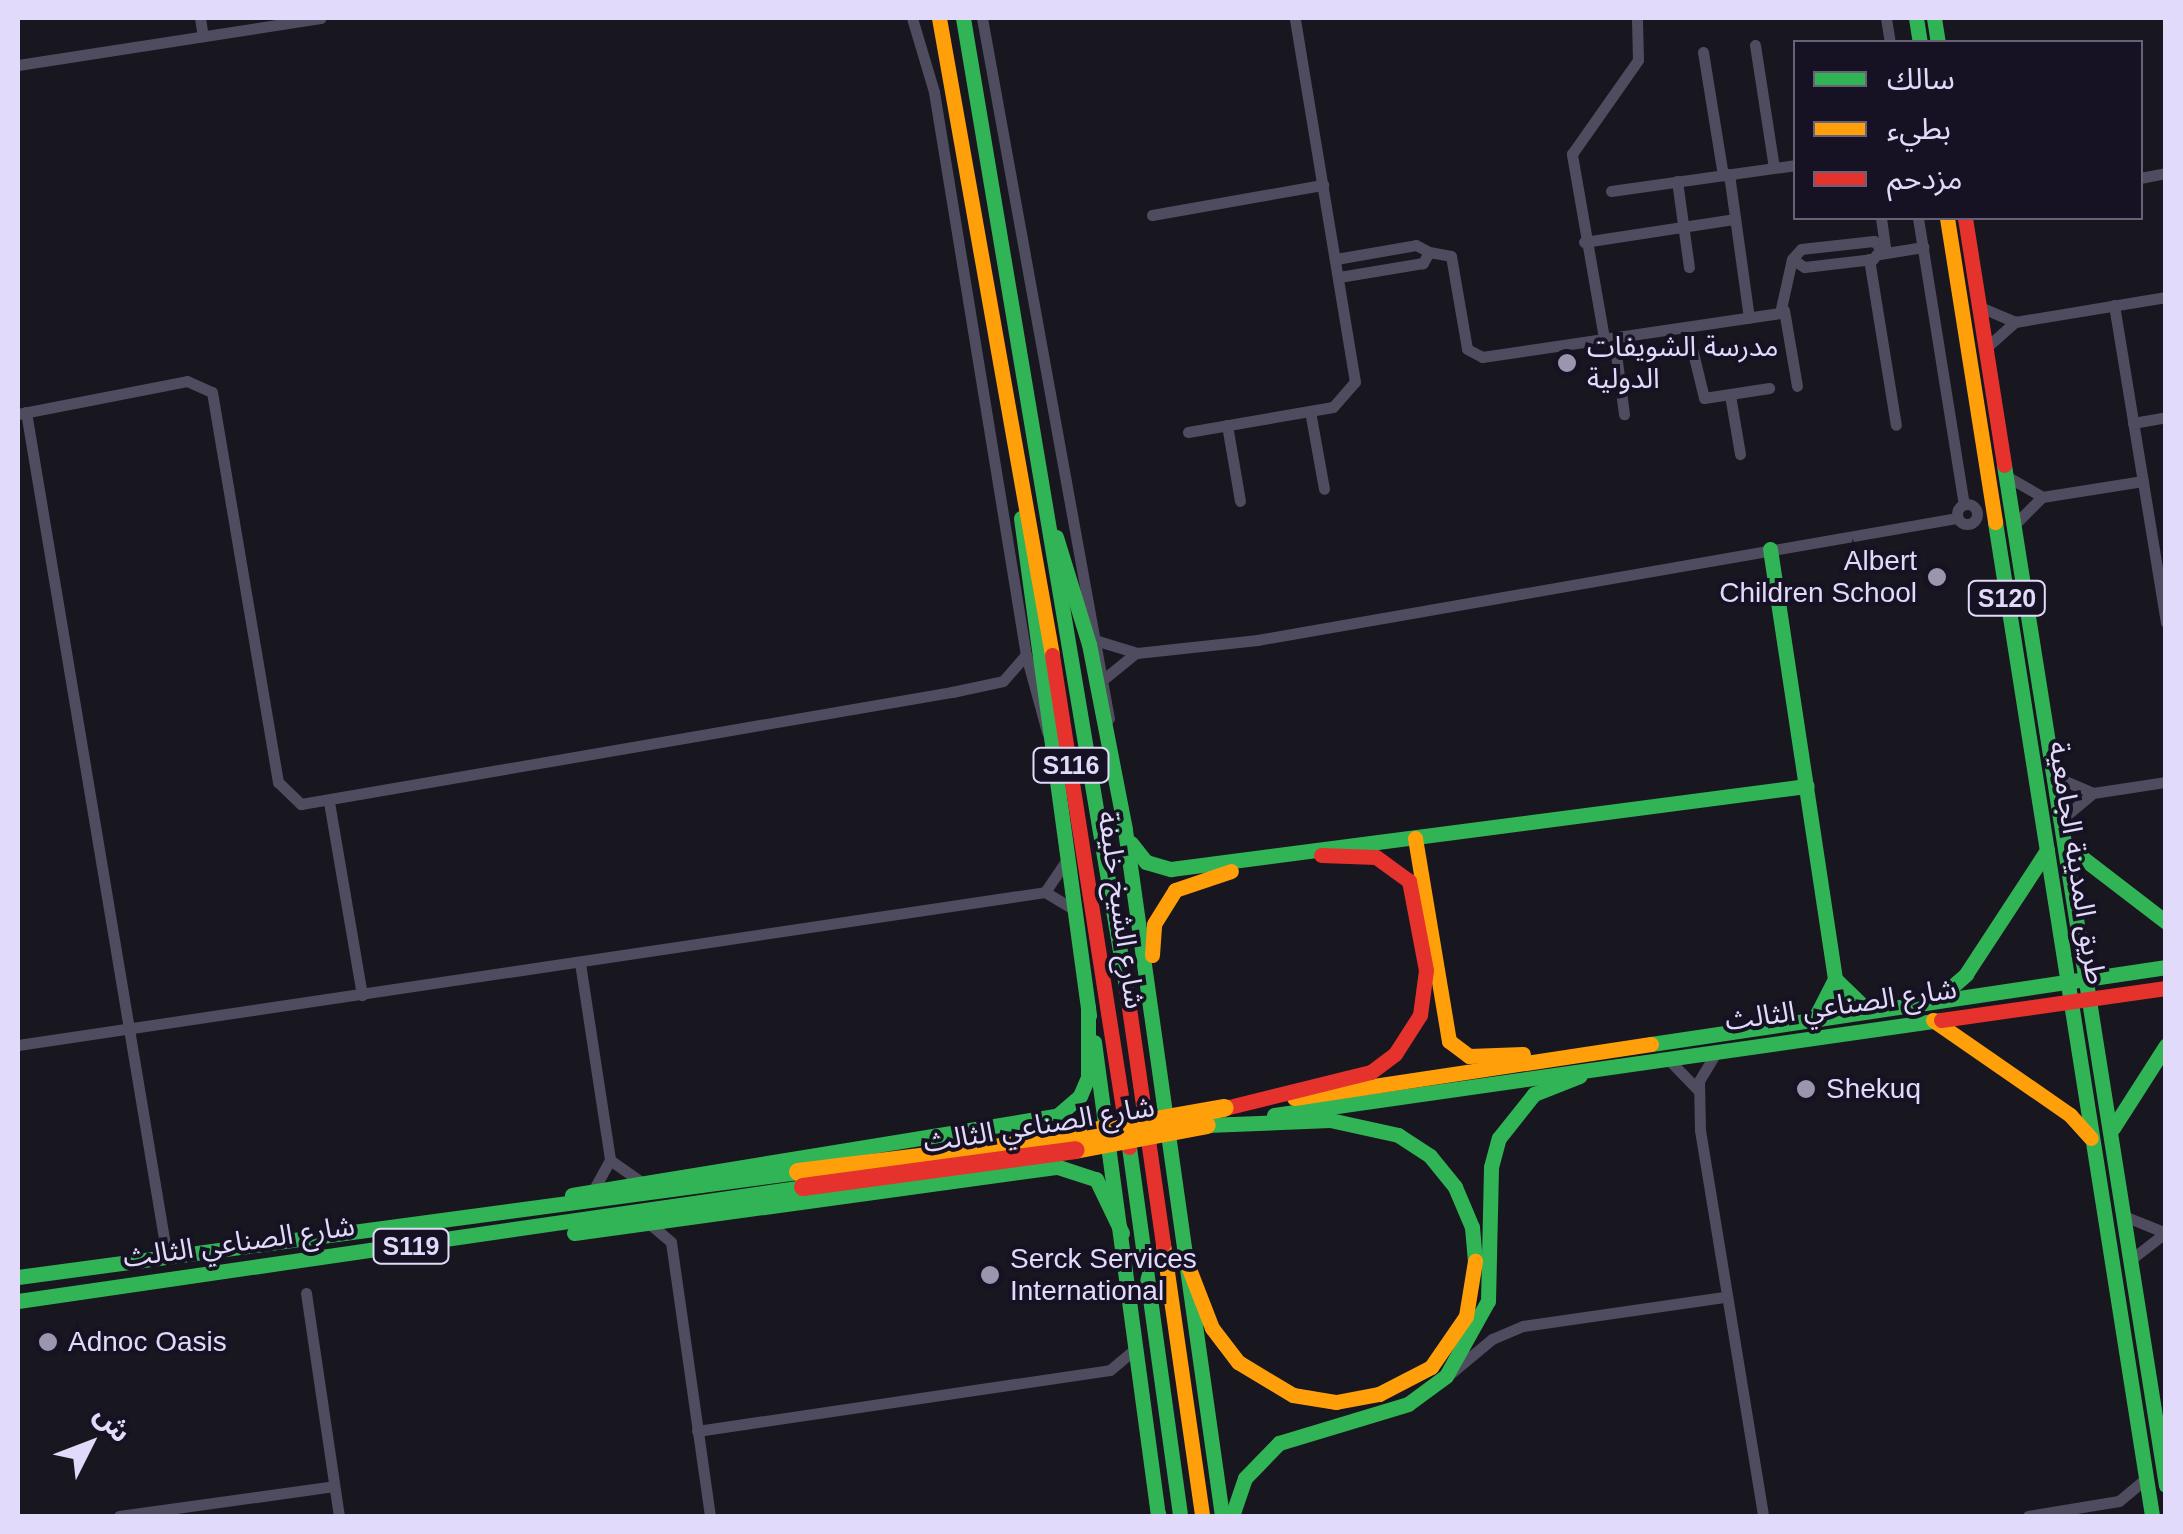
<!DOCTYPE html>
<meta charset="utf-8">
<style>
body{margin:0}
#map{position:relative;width:2183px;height:1534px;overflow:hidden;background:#18161f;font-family:Helvetica,"Noto Sans Arabic",sans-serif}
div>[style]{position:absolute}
.street>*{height:11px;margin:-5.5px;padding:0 5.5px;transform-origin:5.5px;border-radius:5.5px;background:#4e4c5e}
.street>.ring{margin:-5.5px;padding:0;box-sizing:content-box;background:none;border:11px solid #4e4c5e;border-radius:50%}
.fast>*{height:15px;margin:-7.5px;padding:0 7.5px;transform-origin:7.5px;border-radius:7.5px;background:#30b455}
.slow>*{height:15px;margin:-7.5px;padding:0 7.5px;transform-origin:7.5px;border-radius:7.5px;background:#ff9f0a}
.jam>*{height:15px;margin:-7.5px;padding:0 7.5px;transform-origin:7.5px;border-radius:7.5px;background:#e5322d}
.slow-bridge>*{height:18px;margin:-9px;padding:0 9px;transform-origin:9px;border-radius:9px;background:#ff9f0a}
.jam-bridge>*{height:18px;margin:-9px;padding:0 9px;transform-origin:9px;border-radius:9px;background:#e5322d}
.dots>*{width:28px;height:28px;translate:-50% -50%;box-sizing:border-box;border:5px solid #171223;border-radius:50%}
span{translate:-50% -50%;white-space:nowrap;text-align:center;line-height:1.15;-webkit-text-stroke:8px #171223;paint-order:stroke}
.shield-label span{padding:2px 8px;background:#171223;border:2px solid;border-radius:8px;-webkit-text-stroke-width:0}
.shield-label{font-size:25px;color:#e1dafa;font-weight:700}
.poi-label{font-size:28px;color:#e1dafa}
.left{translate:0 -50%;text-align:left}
.right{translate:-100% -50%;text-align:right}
.street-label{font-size:28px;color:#e1dafa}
.frame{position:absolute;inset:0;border:20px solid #e1dafa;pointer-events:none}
.legend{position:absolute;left:1793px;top:40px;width:350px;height:180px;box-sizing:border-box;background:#171223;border:2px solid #686279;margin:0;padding:12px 18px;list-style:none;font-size:30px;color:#e1dafa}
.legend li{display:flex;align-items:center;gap:20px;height:50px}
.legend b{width:50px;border:2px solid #686279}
.north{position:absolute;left:40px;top:1394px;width:100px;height:100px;-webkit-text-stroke:8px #171223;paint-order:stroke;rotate:48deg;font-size:28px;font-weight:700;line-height:40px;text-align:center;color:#e1dafa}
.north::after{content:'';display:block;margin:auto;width:35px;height:45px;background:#e1dafa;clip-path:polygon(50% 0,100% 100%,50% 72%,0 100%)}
</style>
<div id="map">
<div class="street">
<div style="left:200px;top:18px;width:18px;rotate:81deg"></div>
<div style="left:912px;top:18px;width:77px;rotate:73.4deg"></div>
<div style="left:934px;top:92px;width:570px;rotate:80.72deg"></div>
<div style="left:1026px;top:655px;width:80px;rotate:74.7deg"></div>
<div style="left:982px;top:18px;width:712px;rotate:79.73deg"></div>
<div style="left:1886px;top:18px;width:24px;rotate:81deg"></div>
<div style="left:1755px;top:45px;width:124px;rotate:81.2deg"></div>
<div style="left:1703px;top:52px;width:125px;rotate:80.8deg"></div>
<div style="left:18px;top:65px;width:306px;rotate:-8.8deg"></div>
<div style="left:1729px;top:174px;width:145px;rotate:82.1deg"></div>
<div style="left:2140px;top:178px;width:26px;rotate:-11deg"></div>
<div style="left:1677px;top:181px;width:87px;rotate:82.1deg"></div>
<div style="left:1611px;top:191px;width:187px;rotate:-8deg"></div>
<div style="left:1152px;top:215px;width:174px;rotate:-10deg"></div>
<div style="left:1881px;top:218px;width:35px;rotate:82deg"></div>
<div style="left:1918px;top:218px;width:290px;rotate:80.9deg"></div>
<div style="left:1874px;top:241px;width:11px;rotate:49deg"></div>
<div style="left:1881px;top:249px;width:13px;rotate:129deg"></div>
<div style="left:1873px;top:259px;width:69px;rotate:173.4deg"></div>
<div style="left:1804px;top:267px;width:14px;rotate:-146deg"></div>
<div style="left:1792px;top:259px;width:13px;rotate:-48deg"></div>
<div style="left:1801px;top:249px;width:73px;rotate:-6.3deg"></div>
<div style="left:1584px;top:242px;width:153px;rotate:-8.7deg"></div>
<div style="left:1429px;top:252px;width:22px;rotate:10deg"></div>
<div style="left:1451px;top:256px;width:94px;rotate:80.2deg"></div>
<div style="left:1467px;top:349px;width:17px;rotate:28deg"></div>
<div style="left:1482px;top:357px;width:301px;rotate:-8.4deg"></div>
<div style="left:1780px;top:313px;width:55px;rotate:-77.5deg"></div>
<div style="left:1880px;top:254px;width:44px;rotate:-9.2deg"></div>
<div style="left:1336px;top:259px;width:81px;rotate:-9.9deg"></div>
<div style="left:1416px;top:245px;width:15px;rotate:28deg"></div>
<div style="left:1429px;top:252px;width:13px;rotate:119deg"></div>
<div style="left:1423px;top:263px;width:85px;rotate:170.5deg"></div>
<div style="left:1869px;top:259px;width:168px;rotate:80.8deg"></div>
<div style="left:2114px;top:305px;width:322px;rotate:80.7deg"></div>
<div style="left:1980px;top:307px;width:38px;rotate:23deg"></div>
<div style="left:1784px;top:310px;width:77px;rotate:80.3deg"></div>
<div style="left:1687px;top:328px;width:72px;rotate:76.3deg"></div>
<div style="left:1704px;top:398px;width:66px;rotate:-8.7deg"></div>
<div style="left:1604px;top:338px;width:187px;rotate:-99.9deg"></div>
<div style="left:1572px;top:154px;width:115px;rotate:-54.9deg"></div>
<div style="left:1638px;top:60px;width:42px;rotate:-91.4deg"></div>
<div style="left:1614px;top:339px;width:76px;rotate:82.4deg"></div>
<div style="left:1987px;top:347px;width:38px;rotate:-42deg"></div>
<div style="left:2015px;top:322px;width:153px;rotate:-9.4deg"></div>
<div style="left:1730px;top:395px;width:60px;rotate:80.4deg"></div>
<div style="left:1310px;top:411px;width:79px;rotate:79.8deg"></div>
<div style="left:26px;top:412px;width:856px;rotate:80.52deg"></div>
<div style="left:18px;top:414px;width:172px;rotate:-11deg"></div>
<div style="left:187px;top:381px;width:27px;rotate:24deg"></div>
<div style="left:212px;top:392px;width:396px;rotate:80.4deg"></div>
<div style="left:278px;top:782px;width:32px;rotate:44deg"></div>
<div style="left:301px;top:804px;width:661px;rotate:-9.76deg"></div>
<div style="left:952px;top:692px;width:52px;rotate:-12.2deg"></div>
<div style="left:1003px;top:681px;width:35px;rotate:-49deg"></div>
<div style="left:2133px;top:423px;width:34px;rotate:-10deg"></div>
<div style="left:1227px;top:425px;width:77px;rotate:80.3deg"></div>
<div style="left:1188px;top:432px;width:147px;rotate:-9.8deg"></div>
<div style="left:1333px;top:407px;width:33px;rotate:-49deg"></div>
<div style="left:1355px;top:382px;width:369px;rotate:-99.4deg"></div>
<div style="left:2008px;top:477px;width:39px;rotate:30deg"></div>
<div class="ring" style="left:1957px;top:504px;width:9px;height:9px"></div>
<div style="left:2015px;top:524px;width:38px;rotate:-45deg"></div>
<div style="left:2042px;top:497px;width:102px;rotate:-9deg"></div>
<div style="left:1098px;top:641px;width:41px;rotate:17.1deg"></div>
<div style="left:1137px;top:653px;width:121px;rotate:-6.2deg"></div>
<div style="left:1257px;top:640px;width:711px;rotate:-9.89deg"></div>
<div style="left:1105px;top:678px;width:36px;rotate:-39deg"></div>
<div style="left:2056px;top:777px;width:40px;rotate:23.4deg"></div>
<div style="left:2093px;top:793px;width:74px;rotate:-8.6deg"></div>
<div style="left:329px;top:802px;width:196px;rotate:80.3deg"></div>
<div style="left:2063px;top:818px;width:39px;rotate:-40deg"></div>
<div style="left:1045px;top:892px;width:37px;rotate:-56deg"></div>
<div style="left:580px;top:963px;width:199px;rotate:81.3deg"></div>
<div style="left:610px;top:1160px;width:35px;rotate:119deg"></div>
<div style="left:18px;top:1045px;width:1038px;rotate:-8.47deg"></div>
<div style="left:1045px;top:892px;width:35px;rotate:31deg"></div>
<div style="left:1717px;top:1051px;width:35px;rotate:121deg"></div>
<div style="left:1699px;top:1081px;width:49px;rotate:88.8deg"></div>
<div style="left:1700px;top:1130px;width:391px;rotate:80.7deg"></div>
<div style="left:1668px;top:1059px;width:43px;rotate:45.9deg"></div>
<div style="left:610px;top:1160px;width:37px;rotate:35deg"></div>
<div style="left:2124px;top:1216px;width:45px;rotate:22deg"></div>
<div style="left:651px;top:1225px;width:26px;rotate:40deg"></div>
<div style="left:671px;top:1242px;width:277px;rotate:81.9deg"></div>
<div style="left:2129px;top:1261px;width:46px;rotate:-37.9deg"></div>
<div style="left:306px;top:1293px;width:225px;rotate:81.6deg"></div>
<div style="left:1450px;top:1374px;width:55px;rotate:-39.8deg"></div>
<div style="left:1492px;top:1339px;width:34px;rotate:-23deg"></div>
<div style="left:1523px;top:1326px;width:203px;rotate:-8.2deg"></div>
<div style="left:697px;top:1431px;width:417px;rotate:-8.4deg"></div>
<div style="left:1110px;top:1370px;width:34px;rotate:-40deg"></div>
<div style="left:119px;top:1516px;width:217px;rotate:-7.9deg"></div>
<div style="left:2028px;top:1516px;width:92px;rotate:-9.4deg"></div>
<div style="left:2119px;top:1501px;width:35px;rotate:-40deg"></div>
</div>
<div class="fast">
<div style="left:963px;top:18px;width:983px;rotate:80.45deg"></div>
<div style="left:1916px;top:18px;width:24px;rotate:81deg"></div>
<div style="left:1934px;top:18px;width:24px;rotate:81deg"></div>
<div style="left:2004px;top:465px;width:1033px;rotate:80.98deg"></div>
<div style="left:1021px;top:518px;width:502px;rotate:82.21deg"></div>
<div style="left:1995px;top:522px;width:1006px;rotate:81.02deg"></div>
<div style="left:1056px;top:537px;width:112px;rotate:72.9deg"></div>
<div style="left:1089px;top:644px;width:189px;rotate:79deg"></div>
<div style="left:1125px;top:830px;width:693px;rotate:81.95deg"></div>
<div style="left:1770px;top:549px;width:435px;rotate:81.4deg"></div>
<div style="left:1835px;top:979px;width:42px;rotate:117.2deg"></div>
<div style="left:1131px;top:843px;width:24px;rotate:52deg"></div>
<div style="left:1146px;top:862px;width:26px;rotate:16deg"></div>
<div style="left:1171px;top:869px;width:641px;rotate:-7.44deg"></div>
<div style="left:2067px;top:846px;width:125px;rotate:37.5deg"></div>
<div style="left:1835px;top:979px;width:42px;rotate:44deg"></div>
<div style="left:1940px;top:997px;width:35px;rotate:-41deg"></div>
<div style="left:1966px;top:974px;width:148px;rotate:-56.8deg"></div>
<div style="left:1094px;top:1042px;width:478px;rotate:82.3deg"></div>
<div style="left:1651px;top:1044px;width:521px;rotate:-8.5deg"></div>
<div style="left:1274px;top:1115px;width:674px;rotate:-8.11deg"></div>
<div style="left:1207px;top:1125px;width:123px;rotate:-2.3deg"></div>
<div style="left:1330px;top:1120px;width:70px;rotate:12.4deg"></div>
<div style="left:1398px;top:1135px;width:38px;rotate:33deg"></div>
<div style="left:1430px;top:1156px;width:40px;rotate:51deg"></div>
<div style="left:1455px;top:1187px;width:43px;rotate:67deg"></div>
<div style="left:1472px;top:1227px;width:34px;rotate:85deg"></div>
<div style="left:2113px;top:1128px;width:98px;rotate:-57.4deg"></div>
<div style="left:1129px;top:1147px;width:373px;rotate:82.1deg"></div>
<div style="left:572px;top:1195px;width:491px;rotate:-9.3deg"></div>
<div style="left:1057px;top:1116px;width:30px;rotate:-41deg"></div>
<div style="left:1080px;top:1096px;width:21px;rotate:-67deg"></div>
<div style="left:1088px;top:1077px;width:70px;rotate:-90deg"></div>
<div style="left:574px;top:1233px;width:488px;rotate:-7.8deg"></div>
<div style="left:1058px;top:1167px;width:40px;rotate:18deg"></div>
<div style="left:1096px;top:1179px;width:60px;rotate:64.3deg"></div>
<div style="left:18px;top:1277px;width:787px;rotate:-7.67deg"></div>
<div style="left:18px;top:1301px;width:793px;rotate:-8.26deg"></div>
<div style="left:1158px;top:1514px;width:2px;rotate:63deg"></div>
<div style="left:1232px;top:1516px;width:40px;rotate:-71.1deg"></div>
<div style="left:1245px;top:1478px;width:49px;rotate:-45.8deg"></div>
<div style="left:1279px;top:1443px;width:135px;rotate:-16.8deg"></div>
<div style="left:1408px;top:1404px;width:47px;rotate:-36.4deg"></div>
<div style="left:1446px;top:1376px;width:86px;rotate:-60.8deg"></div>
<div style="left:1488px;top:1301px;width:134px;rotate:-88.7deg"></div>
<div style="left:1491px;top:1167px;width:30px;rotate:-75deg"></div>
<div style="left:1499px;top:1138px;width:56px;rotate:-51.5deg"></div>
<div style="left:1534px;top:1094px;width:49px;rotate:-21.4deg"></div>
</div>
<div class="slow">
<div style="left:939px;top:18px;width:647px;rotate:79.94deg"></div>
<div style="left:1947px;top:218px;width:308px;rotate:81deg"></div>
<div style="left:1415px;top:838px;width:206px;rotate:80.5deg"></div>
<div style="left:1449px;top:1041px;width:25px;rotate:37deg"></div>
<div style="left:1469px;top:1056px;width:54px;rotate:-2.1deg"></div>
<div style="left:1152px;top:955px;width:31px;rotate:-86deg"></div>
<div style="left:1154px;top:924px;width:40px;rotate:-58deg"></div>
<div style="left:1175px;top:890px;width:59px;rotate:-18.7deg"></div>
<div style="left:1933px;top:1020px;width:167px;rotate:34.7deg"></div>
<div style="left:2070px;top:1115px;width:31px;rotate:48deg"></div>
<div style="left:1294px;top:1098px;width:361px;rotate:-8.6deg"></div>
<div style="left:1163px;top:1244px;width:275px;rotate:81.8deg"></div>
<div style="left:1186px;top:1261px;width:72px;rotate:68.8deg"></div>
<div style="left:1212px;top:1328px;width:43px;rotate:52.6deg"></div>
<div style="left:1238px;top:1362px;width:64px;rotate:31deg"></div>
<div style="left:1293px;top:1395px;width:44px;rotate:9.2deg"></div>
<div style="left:1336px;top:1402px;width:44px;rotate:-10.5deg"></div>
<div style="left:1379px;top:1394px;width:59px;rotate:-27.4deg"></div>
<div style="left:1431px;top:1367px;width:62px;rotate:-55.5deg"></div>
<div style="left:1466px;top:1316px;width:56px;rotate:-80.7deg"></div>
</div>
<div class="jam">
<div style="left:1965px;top:218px;width:250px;rotate:81deg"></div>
<div style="left:1052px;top:655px;width:498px;rotate:81.1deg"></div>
<div style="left:1126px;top:987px;width:260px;rotate:81.8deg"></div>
<div style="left:1941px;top:1020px;width:227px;rotate:-8.1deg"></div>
<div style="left:1225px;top:1108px;width:150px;rotate:-13.9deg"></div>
<div style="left:1371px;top:1072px;width:30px;rotate:-37deg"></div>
<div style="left:1395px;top:1054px;width:46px;rotate:-57.3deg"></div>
<div style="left:1420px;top:1015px;width:45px;rotate:-82.4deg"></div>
<div style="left:1426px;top:970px;width:91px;rotate:-100.8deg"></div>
<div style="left:1409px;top:881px;width:41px;rotate:-144deg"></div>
<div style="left:1376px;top:857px;width:55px;rotate:-177.9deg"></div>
</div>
<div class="slow-bridge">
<div style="left:1075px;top:1150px;width:134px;rotate:-10.7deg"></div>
<div style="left:798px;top:1172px;width:207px;rotate:-7deg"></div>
<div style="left:1003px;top:1147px;width:225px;rotate:-10deg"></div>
</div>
<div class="jam-bridge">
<div style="left:803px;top:1187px;width:275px;rotate:-7.7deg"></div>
</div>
<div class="dots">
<div style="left:1567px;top:363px;background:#9b95ad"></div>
<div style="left:1937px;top:577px;background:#9b95ad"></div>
<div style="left:1806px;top:1089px;background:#9b95ad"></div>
<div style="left:990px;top:1275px;background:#9b95ad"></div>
<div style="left:48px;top:1342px;background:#9b95ad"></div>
</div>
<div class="shield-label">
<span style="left:2007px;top:598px">S120</span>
<span style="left:1071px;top:765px">S116</span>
<span style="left:411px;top:1246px">S119</span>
</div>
<div class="poi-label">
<span class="left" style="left:1587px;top:363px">مدرسة الشويفات<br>الدولية</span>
<span class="right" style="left:1917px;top:577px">Albert<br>Children School</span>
<span class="left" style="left:1826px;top:1089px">Shekuq</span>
<span class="left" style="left:1010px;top:1275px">Serck Services<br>International</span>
<span class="left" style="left:68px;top:1342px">Adnoc Oasis</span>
</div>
<div class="street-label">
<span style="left:2077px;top:863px;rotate:81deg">طريق المدينة الجامعية</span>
<span style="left:1121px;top:910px;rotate:82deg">شارع الشيخ خليفة</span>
<span style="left:1841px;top:1005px;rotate:-8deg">شارع الصناعي الثالث</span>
<span style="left:1039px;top:1125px;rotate:-9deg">شارع الصناعي الثالث</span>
<span style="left:239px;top:1242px;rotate:-8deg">شارع الصناعي الثالث</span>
</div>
<div class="frame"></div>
<ul class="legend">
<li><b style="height:12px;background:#30b455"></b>سالك</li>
<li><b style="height:12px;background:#ff9f0a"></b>بطيء</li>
<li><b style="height:12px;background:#e5322d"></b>مزدحم</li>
</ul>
<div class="north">ش</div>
</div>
